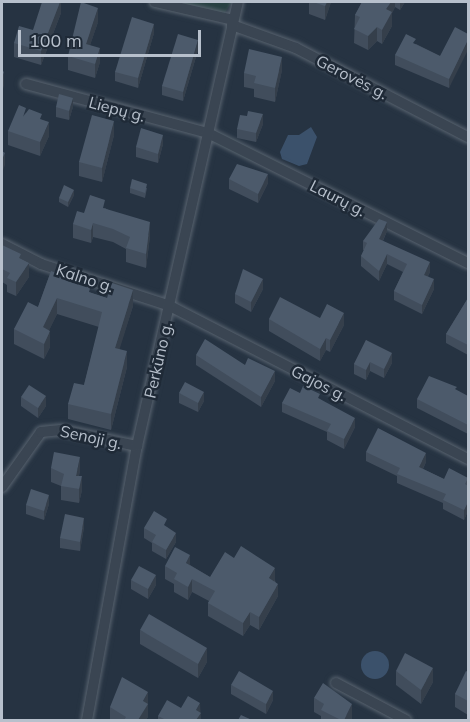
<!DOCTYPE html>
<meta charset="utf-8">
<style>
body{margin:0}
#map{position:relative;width:470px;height:722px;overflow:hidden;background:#263342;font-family:Mulish,sans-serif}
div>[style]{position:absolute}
.green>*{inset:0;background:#284143}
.water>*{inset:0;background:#3b516b}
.round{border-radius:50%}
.roads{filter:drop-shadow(0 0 2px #58636f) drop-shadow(0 0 2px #58636f)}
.minor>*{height:10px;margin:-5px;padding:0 5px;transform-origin:5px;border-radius:5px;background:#3a4552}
.wall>*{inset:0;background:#414d5c}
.shaded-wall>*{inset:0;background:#353f4b}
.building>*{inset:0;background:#4c5a6b}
span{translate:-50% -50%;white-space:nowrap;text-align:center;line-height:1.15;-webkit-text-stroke:5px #1f2a37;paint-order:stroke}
.street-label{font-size:16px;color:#b7c0cc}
.frame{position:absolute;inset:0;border:3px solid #b7c0cc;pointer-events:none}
.scale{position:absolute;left:18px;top:30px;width:183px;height:27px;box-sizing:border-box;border:3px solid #b7c0cc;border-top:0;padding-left:8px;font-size:18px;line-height:21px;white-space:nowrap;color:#b7c0cc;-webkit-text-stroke:4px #1f2a37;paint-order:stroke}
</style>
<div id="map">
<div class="green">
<div style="clip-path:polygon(167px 2px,232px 2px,224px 14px)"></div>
</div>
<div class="water">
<div style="clip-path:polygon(311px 127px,317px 137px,307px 164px,299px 166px,282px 159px,280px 152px,288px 135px,299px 135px)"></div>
<div class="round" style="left:361px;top:651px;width:28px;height:28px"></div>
</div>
<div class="roads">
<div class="minor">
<div style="left:155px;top:2px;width:80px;rotate:13deg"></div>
<div style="left:232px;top:25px;width:68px;rotate:19.8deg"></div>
<div style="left:296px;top:48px;width:194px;rotate:27.4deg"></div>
<div style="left:26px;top:84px;width:188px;rotate:15.1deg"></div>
<div style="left:208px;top:133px;width:291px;rotate:26.6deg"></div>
<div style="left:2px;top:244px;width:44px;rotate:27.1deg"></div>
<div style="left:41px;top:264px;width:136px;rotate:18deg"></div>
<div style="left:170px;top:306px;width:335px;rotate:27.2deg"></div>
<div style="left:2px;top:487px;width:67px;rotate:-54.7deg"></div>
<div style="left:41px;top:432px;width:20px;rotate:-6deg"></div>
<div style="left:61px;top:430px;width:78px;rotate:11.9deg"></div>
<div style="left:336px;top:683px;width:79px;rotate:27.9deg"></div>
<div style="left:87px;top:720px;width:279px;rotate:-79.7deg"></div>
<div style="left:137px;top:446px;width:455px;rotate:-77.2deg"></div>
</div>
</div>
<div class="wall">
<div style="clip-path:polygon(61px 2px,61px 13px,41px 65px,14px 57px,14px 43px,33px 30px)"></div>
<div style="clip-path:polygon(309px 2px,331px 2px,325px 20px,309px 14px)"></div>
<div style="clip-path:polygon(362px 2px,405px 2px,400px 10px,395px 7px,392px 13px,392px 26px,382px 44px,377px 41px,368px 50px,354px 43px,355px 15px)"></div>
<div style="clip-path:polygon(98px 22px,90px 45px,100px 62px,95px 78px,68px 70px,68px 56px)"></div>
<div style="clip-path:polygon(154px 33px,138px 88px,115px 81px,115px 72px)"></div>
<div style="clip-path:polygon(468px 34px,449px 88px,395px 65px,395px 55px,416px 44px,440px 56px)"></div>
<div style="clip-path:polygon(198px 50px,183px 101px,162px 95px,162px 86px)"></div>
<div style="clip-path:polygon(282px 70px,275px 102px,254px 97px,254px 89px,244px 87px,244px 73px)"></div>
<div style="clip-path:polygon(56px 107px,73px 107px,69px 120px,56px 117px)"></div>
<div style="clip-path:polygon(26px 113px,49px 136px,40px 156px,8px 145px,8px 131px)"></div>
<div style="clip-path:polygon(247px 116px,263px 124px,256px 142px,237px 138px,237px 129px)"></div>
<div style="clip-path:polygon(114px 135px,102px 182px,79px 176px,79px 162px)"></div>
<div style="clip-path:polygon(163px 144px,158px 163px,136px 157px,136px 147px)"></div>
<div style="clip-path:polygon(229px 179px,268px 183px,258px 203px,229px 189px)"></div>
<div style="clip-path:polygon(130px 188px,147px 188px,145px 198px,130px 193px)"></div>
<div style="clip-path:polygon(74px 195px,68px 207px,59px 202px,59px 198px)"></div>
<div style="clip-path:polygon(105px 208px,150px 236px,146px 268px,126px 262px,126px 249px,113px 242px,93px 237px,91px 243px,73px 238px,73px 224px,84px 213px)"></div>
<div style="clip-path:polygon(387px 231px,383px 241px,430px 272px,428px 276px,434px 289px,422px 314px,394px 300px,394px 291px,403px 272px,387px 264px,379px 281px,361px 266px,361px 256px,364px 250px,363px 250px,363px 241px)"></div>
<div style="clip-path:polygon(2px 245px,21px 259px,29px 277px,16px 296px,7px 292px,7px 285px,2px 282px)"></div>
<div style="clip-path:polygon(51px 271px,91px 293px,133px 306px,119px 349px,127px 367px,111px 430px,68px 419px,68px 404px,84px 385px,99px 327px,57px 314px,49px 330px,50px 347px,44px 359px,14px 344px,14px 329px,38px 307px)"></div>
<div style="clip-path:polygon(263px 289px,251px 312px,235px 303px,235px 294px)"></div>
<div style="clip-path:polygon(468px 298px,468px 355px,446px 343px,446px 334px)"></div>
<div style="clip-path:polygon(320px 318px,344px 325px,330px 352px,326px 350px,320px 361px,269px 331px,269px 319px)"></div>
<div style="clip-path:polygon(366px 340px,392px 363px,384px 378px,370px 371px,366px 380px,354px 374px,354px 364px)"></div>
<div style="clip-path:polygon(196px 355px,245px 365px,275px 381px,261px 407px,196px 365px)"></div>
<div style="clip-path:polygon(179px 393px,204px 401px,198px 412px,179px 403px)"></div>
<div style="clip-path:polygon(300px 393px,320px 399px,355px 427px,344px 449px,327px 440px,327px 432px,282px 412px,282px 403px)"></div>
<div style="clip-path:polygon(468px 396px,468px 434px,417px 408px,417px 399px)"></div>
<div style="clip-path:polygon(21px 397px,46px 406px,38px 418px,21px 406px)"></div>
<div style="clip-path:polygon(366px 452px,426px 462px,423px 469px,444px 479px,468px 478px,468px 514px,467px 513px,464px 520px,443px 509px,443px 503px,397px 483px,397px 476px,366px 461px)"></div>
<div style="clip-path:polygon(51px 468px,80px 470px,79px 476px,82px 490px,79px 503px,61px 500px,61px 486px,51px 482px)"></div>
<div style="clip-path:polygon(49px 504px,44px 520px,26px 514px,26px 505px)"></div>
<div style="clip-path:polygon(84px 527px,80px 551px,60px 548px,60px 538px)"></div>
<div style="clip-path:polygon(167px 527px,176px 542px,166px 559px,152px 551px,152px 543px,144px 538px,144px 528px)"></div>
<div style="clip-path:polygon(190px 565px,210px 577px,275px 580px,278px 596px,259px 630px,250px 625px,243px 636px,208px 616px,208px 603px,209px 601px,192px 592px,188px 600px,174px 592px,174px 584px,165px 579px,165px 566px)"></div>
<div style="clip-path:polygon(131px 580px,156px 585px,148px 599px,131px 589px)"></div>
<div style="clip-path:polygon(140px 630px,207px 662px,198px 678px,140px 644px)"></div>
<div style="clip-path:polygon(396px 671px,433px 682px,421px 704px,396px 685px)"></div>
<div style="clip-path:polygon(468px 672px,468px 715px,455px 707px,455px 694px)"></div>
<div style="clip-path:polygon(231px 685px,273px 700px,266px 714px,231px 694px)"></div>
<div style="clip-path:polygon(314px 698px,352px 718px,351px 720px,321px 720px,321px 716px,314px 712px)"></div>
<div style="clip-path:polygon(148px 706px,148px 717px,146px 720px,110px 720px,110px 707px)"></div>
<div style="clip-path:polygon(181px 708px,200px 712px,201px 720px,158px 720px,158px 716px)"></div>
</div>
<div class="shaded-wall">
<div style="clip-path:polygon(60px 2px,61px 2px,61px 13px,41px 65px,41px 51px)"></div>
<div style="clip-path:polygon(327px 2px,331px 2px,325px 20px,325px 6px)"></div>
<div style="clip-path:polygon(391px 2px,395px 2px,395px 7px,392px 13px,392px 26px,382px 44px,382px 30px,386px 9px)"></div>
<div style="clip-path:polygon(400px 2px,405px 2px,400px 10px)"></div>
<div style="clip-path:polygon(98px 8px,98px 22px,86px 57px,86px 44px)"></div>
<div style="clip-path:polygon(154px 24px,154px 33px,138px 88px,138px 78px)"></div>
<div style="clip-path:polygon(377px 27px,377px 41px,368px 50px,368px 36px)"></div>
<div style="clip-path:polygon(198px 40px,198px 50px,183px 101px,183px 92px)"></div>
<div style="clip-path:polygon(468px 40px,468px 50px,449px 88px,449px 79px)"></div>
<div style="clip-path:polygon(100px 48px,100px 62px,95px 78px,95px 64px)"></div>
<div style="clip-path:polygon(282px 57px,282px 70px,275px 102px,275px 88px)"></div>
<div style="clip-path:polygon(4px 72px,4px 86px,2px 92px,2px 78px)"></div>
<div style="clip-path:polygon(73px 98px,73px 107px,69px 120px,69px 111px)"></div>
<div style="clip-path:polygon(263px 114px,263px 124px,256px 142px,256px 133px)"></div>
<div style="clip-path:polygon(114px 121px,114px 135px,102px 182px,102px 168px)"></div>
<div style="clip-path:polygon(49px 122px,49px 136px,40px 156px,40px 142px)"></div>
<div style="clip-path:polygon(163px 135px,163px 144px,158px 163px,158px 154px)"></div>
<div style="clip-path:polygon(5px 153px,5px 165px,2px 173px,2px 160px)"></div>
<div style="clip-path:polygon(268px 174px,268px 183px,258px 203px,258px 194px)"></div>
<div style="clip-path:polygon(74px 190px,74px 195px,68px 207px,68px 202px)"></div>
<div style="clip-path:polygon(150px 222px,150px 236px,146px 268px,146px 254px)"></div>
<div style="clip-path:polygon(387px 222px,387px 231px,379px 249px,379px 239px)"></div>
<div style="clip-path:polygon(93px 223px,93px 237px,91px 243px,91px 230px)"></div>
<div style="clip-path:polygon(387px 254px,387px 264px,379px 281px,379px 271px)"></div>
<div style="clip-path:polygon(430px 262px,430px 272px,424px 284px,424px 275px)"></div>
<div style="clip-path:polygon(29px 263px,29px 277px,16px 296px,16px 282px)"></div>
<div style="clip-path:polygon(263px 279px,263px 289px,251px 312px,251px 302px)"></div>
<div style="clip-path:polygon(434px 279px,434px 289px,422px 314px,422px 305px)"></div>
<div style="clip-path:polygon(133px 290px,133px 306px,115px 364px,115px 348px)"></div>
<div style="clip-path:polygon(57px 298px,57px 314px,43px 343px,43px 327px)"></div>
<div style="clip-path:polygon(344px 313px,344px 325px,330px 352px,330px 340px)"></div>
<div style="clip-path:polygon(50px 331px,50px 347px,44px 359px,44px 344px)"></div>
<div style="clip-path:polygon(326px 338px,326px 350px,320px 361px,320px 349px)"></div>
<div style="clip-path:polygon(127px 351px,127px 367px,111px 430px,111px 414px)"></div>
<div style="clip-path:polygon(392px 353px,392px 363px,384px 378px,384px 369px)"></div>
<div style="clip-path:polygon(370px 362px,370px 371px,366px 380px,366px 370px)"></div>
<div style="clip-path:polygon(275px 371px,275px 381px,261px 407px,261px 397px)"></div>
<div style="clip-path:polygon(204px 392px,204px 401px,198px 412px,198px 403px)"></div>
<div style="clip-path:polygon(46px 396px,46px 406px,38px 418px,38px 408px)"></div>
<div style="clip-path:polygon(355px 418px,355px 427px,344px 449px,344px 439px)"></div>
<div style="clip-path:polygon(426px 453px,426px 462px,419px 476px,419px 467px)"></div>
<div style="clip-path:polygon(80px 457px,80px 470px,76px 489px,76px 476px)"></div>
<div style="clip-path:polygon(82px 476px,82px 490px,79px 503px,79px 489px)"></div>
<div style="clip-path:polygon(49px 495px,49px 504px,44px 520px,44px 511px)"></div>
<div style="clip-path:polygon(467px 504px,467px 513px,464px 520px,464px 510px)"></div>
<div style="clip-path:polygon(84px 518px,84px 527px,80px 551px,80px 542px)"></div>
<div style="clip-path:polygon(176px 533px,176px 542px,166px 559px,166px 550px)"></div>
<div style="clip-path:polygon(190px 555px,190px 568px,186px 563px)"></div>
<div style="clip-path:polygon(275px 568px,275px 580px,269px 591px,269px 578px)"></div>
<div style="clip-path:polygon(156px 575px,156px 585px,148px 599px,148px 589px)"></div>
<div style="clip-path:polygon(192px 579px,192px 592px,188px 600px,188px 587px)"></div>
<div style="clip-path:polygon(278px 584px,278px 596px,259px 630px,259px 617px)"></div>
<div style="clip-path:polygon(250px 612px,250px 625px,243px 636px,243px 623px)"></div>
<div style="clip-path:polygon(207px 648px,207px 662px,198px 678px,198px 664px)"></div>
<div style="clip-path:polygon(433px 668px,433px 682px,421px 704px,421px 690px)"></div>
<div style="clip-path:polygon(273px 691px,273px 700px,266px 714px,266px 704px)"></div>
<div style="clip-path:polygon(148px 692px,148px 717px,146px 720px,138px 720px,143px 701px)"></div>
<div style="clip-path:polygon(200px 703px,201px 720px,196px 720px,196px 710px)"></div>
<div style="clip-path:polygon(352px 704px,352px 718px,351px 720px,344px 720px)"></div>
</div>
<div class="building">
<div style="clip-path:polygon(42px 2px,60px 2px,41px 51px,14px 43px,19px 26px,33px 30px)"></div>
<div style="clip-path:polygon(81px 2px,98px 8px,86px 44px,100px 48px,95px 64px,68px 56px)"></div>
<div style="clip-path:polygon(313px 2px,327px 2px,325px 6px)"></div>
<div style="clip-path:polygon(362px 2px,391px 2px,386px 9px,392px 12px,382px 30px,377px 27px,368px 36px,354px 29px,360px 17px,355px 15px)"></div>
<div style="clip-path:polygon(132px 17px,154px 24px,138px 78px,115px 72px)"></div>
<div style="clip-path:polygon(455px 27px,468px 34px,468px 40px,449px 79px,395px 55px,406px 34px,416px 39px,413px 43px,440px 56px)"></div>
<div style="clip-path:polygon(178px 34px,198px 40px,183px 92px,162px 86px)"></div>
<div style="clip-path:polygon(249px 49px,282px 57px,275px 88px,254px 83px,256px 76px,244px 73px)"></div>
<div style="clip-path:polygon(2px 70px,4px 72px,2px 78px)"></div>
<div style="clip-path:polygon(59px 94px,73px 98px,69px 111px,56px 107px)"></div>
<div style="clip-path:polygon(19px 105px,26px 108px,23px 117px,29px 109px,42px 114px,40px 119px,49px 122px,40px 142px,8px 131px)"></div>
<div style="clip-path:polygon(248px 111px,263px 114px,256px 133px,237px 129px,240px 115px,247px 116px)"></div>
<div style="clip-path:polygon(92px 115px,114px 121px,102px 168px,79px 162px)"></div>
<div style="clip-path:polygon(141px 128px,163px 135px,158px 154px,136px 147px)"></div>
<div style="clip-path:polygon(2px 151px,5px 153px,2px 160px)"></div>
<div style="clip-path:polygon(237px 164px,268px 174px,258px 194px,229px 179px)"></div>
<div style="clip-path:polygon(132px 179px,147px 184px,145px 193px,130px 188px)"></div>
<div style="clip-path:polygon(64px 185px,74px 190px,68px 202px,59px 198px)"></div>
<div style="clip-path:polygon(90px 195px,105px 200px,103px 208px,150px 222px,146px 254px,126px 248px,130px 237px,113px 229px,93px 223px,91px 230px,73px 224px,77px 211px,84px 213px)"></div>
<div style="clip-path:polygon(379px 219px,387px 222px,379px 239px,430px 262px,424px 275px,434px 279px,422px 305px,394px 291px,407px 264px,387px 254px,379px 271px,361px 256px,367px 243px,363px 241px)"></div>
<div style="clip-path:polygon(2px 245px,21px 254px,19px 258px,29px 263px,16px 282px,7px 278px,10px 273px,2px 269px)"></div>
<div style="clip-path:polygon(243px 269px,263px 279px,251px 302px,235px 294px)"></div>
<div style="clip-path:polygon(51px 271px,91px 285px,89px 292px,107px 298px,112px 283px,133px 290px,115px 348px,127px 351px,111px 414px,68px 404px,74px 383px,84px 385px,102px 312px,57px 298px,43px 327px,50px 331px,44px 344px,14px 329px,28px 302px,38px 307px)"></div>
<div style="clip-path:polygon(280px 297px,320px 318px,327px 304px,344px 313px,330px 340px,326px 338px,320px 349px,269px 319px)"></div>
<div style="clip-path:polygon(468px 298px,468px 345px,446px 334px)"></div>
<div style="clip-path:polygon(205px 339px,245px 365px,248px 358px,275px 371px,261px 397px,196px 355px)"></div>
<div style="clip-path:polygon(366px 340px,392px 353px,384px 369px,370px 362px,366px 370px,354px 364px)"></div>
<div style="clip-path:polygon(429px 376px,457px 387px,455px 389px,468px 396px,468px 425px,417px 399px)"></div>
<div style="clip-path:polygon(185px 382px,204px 392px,198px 403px,179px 393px)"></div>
<div style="clip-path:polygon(29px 385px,46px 396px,38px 408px,21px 397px)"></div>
<div style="clip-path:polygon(303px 386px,320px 394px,318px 398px,355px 418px,344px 439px,327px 431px,331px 424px,282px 403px,290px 388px,300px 393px)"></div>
<div style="clip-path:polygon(378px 428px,426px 453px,419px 467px,444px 479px,449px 468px,468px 478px,465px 484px,468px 486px,468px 505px,467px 504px,464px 510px,443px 500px,446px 494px,397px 474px,400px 468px,366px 452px)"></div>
<div style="clip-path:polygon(54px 452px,80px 457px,76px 476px,82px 476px,79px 489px,61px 486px,64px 474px,51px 468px)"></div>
<div style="clip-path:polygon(31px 489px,49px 495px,44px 511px,26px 505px)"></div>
<div style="clip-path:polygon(154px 511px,167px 519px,164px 525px,176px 533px,166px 550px,152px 542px,156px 535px,144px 528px)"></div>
<div style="clip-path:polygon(65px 514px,84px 518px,80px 542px,60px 538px)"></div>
<div style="clip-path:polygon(241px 546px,275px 568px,269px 578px,278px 584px,259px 617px,250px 612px,243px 623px,208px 603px,215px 591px,192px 579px,188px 587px,174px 579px,177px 573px,165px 566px,175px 547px,190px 555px,186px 563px,210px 577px,225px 552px,234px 558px)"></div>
<div style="clip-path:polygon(139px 566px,156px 575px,148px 589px,131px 580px)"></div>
<div style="clip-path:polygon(149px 614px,207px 648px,198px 664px,140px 630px)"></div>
<div style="clip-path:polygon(405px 653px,433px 668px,421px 690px,396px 671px)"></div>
<div style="clip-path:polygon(239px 671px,273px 691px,266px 704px,231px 685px)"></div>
<div style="clip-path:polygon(466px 671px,468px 672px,468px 701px,455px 694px)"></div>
<div style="clip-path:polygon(122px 677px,148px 692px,143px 701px,148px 704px,138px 720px,124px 720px,126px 717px,110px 707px)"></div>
<div style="clip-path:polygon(323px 683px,352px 704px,344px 720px,341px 720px,321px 710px,324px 704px,314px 698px)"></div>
<div style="clip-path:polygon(188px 696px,200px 703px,196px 710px,201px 713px,196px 720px,166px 720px,158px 716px,167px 700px,181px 708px)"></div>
<div style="clip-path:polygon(241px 715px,252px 720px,238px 720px)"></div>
</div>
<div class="street-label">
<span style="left:352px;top:77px;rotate:27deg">Gerovės g.</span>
<span style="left:117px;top:109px;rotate:15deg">Liepų g.</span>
<span style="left:338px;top:198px;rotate:27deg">Laurų g.</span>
<span style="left:85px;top:278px;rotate:18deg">Kalno g.</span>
<span style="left:158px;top:360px;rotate:-77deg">Perkūno g.</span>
<span style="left:319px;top:383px;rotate:27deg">Gajos g.</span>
<span style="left:91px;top:437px;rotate:12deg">Senoji g.</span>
</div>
<div class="frame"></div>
<div class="scale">100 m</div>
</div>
